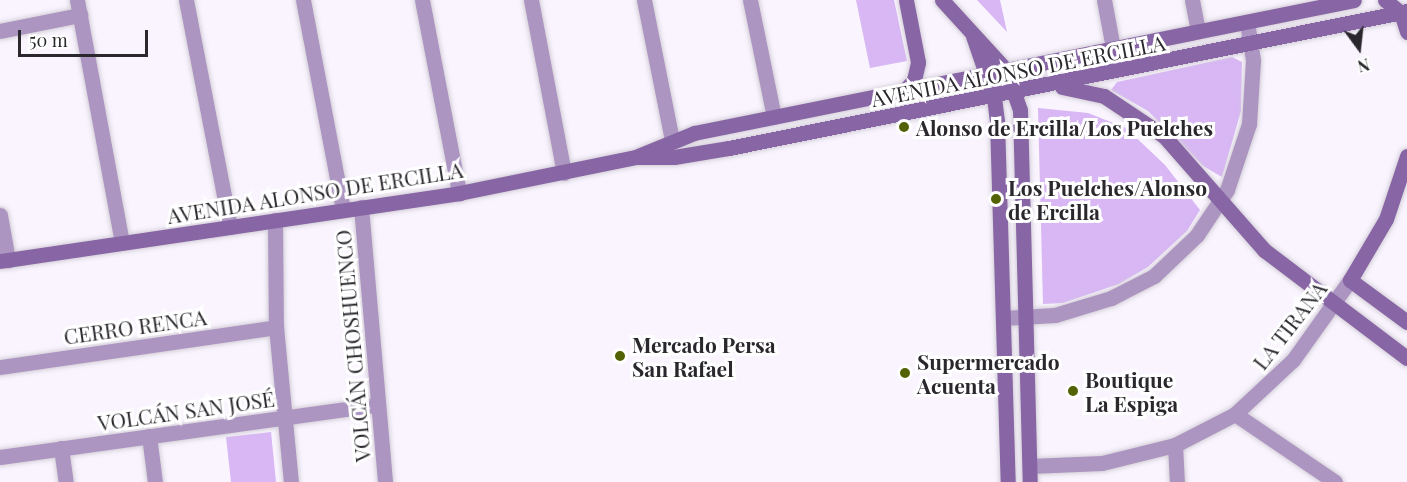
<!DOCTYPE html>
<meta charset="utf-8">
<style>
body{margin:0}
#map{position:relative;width:1407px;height:482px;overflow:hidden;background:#f9f4fe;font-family:"Playfair Display",serif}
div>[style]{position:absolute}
.green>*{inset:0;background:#d8b7f4}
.roads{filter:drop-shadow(0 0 2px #d4cfd8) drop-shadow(0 0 2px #d4cfd8)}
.minor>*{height:15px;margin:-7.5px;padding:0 7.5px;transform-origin:7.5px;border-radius:7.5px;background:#ac95c1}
.secondary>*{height:15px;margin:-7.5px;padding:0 7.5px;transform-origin:7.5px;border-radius:7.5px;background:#8865a5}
.dots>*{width:16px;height:16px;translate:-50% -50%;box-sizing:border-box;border:3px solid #fff;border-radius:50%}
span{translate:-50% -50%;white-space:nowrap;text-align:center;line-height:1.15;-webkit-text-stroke:6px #fff;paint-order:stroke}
.street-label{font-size:21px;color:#2a272d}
.poi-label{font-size:21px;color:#2a272d;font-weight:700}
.left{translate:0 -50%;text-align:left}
.north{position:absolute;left:1329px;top:18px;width:60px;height:60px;-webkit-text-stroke:4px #fff;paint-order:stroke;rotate:165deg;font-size:16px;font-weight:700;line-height:24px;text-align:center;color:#2a272d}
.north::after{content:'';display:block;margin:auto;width:21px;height:27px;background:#2a272d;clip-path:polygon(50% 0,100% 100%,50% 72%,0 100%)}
.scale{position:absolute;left:18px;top:30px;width:130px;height:27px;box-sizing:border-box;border:3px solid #2a272d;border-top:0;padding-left:8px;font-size:18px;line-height:21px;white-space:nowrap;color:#2a272d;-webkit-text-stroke:4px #fff;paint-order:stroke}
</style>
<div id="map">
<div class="green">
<div style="clip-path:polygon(856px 0,894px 0,907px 61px,870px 68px)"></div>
<div style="clip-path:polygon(977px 0,1000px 0,1007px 32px)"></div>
<div style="clip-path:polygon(1232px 57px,1242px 62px,1241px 111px,1222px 177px,1203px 166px,1148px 111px,1111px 90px,1117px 82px)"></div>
<div style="clip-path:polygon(1038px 108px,1088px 113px,1126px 128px,1165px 165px,1200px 210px,1187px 231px,1148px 267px,1119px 284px,1063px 303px,1043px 304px)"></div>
<div style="clip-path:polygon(271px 432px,276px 482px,231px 482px,226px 437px)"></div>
</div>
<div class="roads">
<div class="minor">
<div style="left:77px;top:0;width:246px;rotate:79.5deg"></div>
<div style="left:186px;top:0;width:231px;rotate:79deg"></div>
<div style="left:303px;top:0;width:214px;rotate:79.2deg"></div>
<div style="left:422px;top:0;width:197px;rotate:79.1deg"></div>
<div style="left:531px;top:0;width:176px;rotate:79.2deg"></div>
<div style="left:644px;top:0;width:143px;rotate:78.7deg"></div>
<div style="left:750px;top:0;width:119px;rotate:78.4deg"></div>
<div style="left:1104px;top:0;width:49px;rotate:79.4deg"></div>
<div style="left:1192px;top:0;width:32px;rotate:79deg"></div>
<div style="left:0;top:31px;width:82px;rotate:-11.3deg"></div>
<div style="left:361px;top:207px;width:276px;rotate:85deg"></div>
<div style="left:0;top:215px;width:46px;rotate:79.9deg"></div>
<div style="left:275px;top:220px;width:107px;rotate:89.5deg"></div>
<div style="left:276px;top:327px;width:156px;rotate:84.5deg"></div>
<div style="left:1003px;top:318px;width:52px;rotate:-3.3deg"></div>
<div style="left:1055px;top:315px;width:59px;rotate:-16.9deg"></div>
<div style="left:1111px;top:298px;width:48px;rotate:-27.1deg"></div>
<div style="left:1154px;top:276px;width:59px;rotate:-43.6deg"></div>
<div style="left:1197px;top:235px;width:54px;rotate:-56.3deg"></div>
<div style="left:1227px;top:190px;width:70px;rotate:-71.6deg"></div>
<div style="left:1249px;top:124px;width:64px;rotate:-86.4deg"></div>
<div style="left:1253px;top:60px;width:38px;rotate:-99deg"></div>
<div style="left:0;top:367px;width:279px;rotate:-8.2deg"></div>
<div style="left:1235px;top:414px;width:121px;rotate:34.2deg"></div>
<div style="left:149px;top:436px;width:46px;rotate:82.6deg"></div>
<div style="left:1175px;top:445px;width:37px;rotate:87deg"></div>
<div style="left:61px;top:448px;width:34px;rotate:82deg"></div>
<div style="left:0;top:457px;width:381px;rotate:-7.9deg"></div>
<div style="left:1030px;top:466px;width:72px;rotate:-2.4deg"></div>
<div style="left:1102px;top:463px;width:75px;rotate:-13.9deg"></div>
<div style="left:1175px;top:445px;width:68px;rotate:-27.3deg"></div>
<div style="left:1235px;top:414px;width:79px;rotate:-43deg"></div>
<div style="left:1293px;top:360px;width:98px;rotate:-54.5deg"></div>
</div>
<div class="secondary">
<div style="left:942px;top:0;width:95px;rotate:47.6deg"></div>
<div style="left:1006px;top:70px;width:42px;rotate:70.7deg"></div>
<div style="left:1020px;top:110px;width:372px;rotate:88.5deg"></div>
<div style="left:1385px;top:0;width:21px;rotate:39deg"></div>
<div style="left:1401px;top:13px;width:20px;rotate:72deg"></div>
<div style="left:973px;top:36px;width:65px;rotate:71deg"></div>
<div style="left:994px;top:97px;width:24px;rotate:83deg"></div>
<div style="left:997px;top:121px;width:361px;rotate:88.3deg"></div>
<div style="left:1062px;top:87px;width:43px;rotate:12.1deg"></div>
<div style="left:1104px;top:96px;width:72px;rotate:33.7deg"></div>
<div style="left:1164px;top:136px;width:152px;rotate:48.7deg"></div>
<div style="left:1264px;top:250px;width:179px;rotate:37.1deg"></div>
<div style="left:905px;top:90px;width:13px;rotate:-48deg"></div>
<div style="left:914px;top:80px;width:18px;rotate:-77deg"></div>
<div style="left:918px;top:62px;width:63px;rotate:-101deg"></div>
<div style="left:638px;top:156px;width:61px;rotate:-22.3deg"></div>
<div style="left:694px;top:133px;width:673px;rotate:-11.39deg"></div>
<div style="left:1407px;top:156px;width:66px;rotate:108.4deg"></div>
<div style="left:1386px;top:219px;width:71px;rotate:120.5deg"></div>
<div style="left:1350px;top:280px;width:71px;rotate:36.4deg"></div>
<div style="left:0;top:261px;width:464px;rotate:-8.4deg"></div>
<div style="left:459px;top:193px;width:181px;rotate:-11.5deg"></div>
<div style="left:636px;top:157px;width:38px"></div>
<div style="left:674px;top:157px;width:56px;rotate:-9.3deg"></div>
<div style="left:729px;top:148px;width:692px;rotate:-11.42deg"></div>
</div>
</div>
<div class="dots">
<div style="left:904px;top:127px;background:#546206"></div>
<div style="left:996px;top:199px;background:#546206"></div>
<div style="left:620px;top:356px;background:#546206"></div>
<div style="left:905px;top:373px;background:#546206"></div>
<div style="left:1073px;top:391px;background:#546206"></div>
</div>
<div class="street-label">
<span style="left:1018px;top:70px;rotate:-11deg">AVENIDA ALONSO DE ERCILLA</span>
<span style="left:315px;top:192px;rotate:-9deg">AVENIDA ALONSO DE ERCILLA</span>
<span style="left:1289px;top:325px;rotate:-52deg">LA TIRANA</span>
<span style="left:135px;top:326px;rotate:-8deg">CERRO RENCA</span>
<span style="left:352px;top:346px;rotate:-95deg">VOLCÁN CHOSHUENCO</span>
<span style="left:186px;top:410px;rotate:-8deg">VOLCÁN SAN JOSÉ</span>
</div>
<div class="poi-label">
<span class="left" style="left:916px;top:127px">Alonso de Ercilla/Los Puelches</span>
<span class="left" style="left:1008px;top:199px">Los Puelches/Alonso<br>de Ercilla</span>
<span class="left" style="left:632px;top:356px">Mercado Persa<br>San Rafael</span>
<span class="left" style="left:917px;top:373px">Supermercado<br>Acuenta</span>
<span class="left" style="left:1085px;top:391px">Boutique<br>La Espiga</span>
</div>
<div class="north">N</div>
<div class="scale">50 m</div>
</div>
